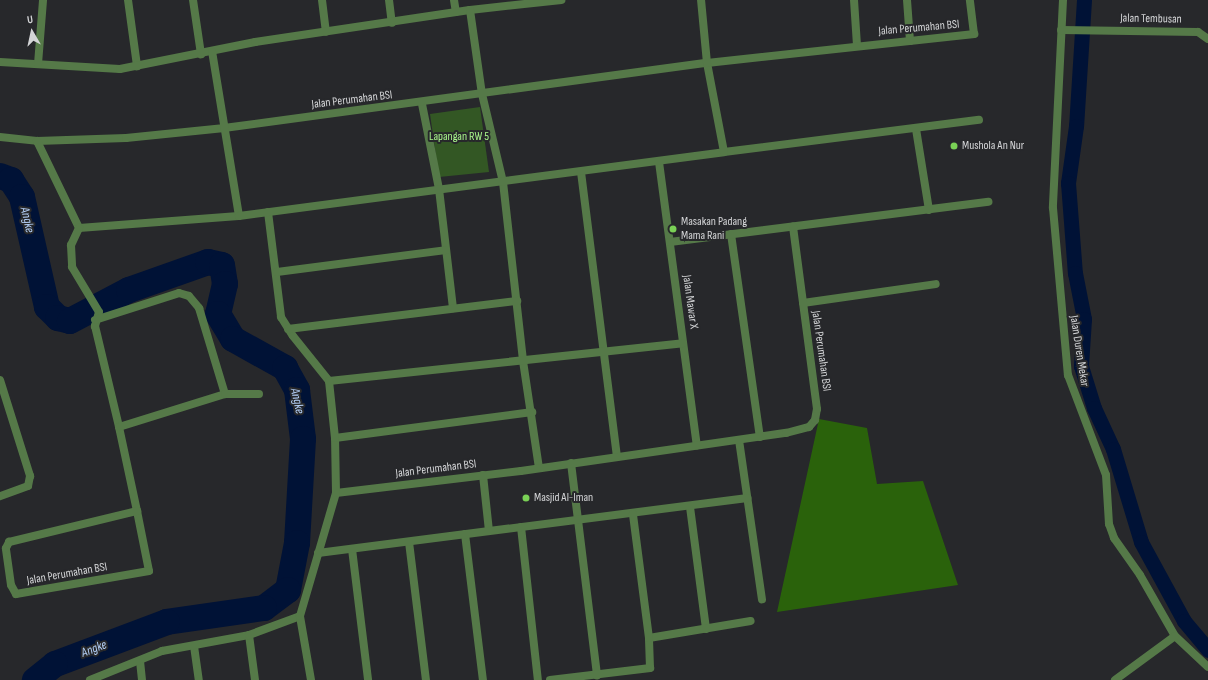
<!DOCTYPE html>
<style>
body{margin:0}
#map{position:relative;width:1208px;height:680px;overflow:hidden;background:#27282b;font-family:"Sofia Sans Condensed",sans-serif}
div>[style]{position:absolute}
.green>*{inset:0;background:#335724}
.forest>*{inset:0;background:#2a620b}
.canal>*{height:15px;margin:-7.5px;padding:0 7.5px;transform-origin:7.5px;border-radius:7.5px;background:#001236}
.river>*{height:26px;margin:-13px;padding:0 13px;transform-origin:13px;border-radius:13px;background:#001236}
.minor>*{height:8px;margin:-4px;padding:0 4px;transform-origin:4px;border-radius:4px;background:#557948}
.dots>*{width:11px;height:11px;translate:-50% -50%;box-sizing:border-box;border:2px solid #27282b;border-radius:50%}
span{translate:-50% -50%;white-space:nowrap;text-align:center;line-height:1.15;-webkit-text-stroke:4px #27282b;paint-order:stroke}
.street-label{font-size:12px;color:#d4d5d7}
.park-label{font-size:12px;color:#a7f48a}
.poi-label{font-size:12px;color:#d4d5d7}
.left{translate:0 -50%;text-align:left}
.water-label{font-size:13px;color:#b5d1f9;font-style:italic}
.north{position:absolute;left:12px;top:12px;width:40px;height:40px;-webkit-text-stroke:3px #27282b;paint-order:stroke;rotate:351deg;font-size:11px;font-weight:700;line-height:16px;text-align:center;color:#d4d5d7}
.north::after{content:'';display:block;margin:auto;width:14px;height:18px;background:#d4d5d7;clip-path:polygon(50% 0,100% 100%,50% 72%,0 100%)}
</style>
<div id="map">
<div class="green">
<div style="clip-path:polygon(480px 107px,489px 172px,439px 177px,430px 114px)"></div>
</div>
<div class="forest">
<div style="clip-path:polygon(819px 419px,867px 428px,877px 484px,923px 481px,958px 585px,777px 612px)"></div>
</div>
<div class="canal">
<div style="left:1084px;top:0;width:126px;rotate:93.6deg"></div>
<div style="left:1076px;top:126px;width:58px;rotate:98deg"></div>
<div style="left:1068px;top:183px;width:90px;rotate:85.6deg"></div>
<div style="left:1075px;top:273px;width:47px;rotate:78.9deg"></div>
<div style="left:1084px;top:319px;width:47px;rotate:93.7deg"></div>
<div style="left:1081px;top:366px;width:44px;rotate:72.8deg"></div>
<div style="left:1094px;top:408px;width:45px;rotate:65.1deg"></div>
<div style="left:1113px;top:449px;width:97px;rotate:73.2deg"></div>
<div style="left:1141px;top:542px;width:90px;rotate:61.4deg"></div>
<div style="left:1184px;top:621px;width:38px;rotate:50deg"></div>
</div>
<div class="river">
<div style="left:0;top:176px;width:12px;rotate:20deg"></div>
<div style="left:11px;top:180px;width:20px;rotate:57deg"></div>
<div style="left:22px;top:197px;width:113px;rotate:77.2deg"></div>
<div style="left:47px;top:307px;width:16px;rotate:45deg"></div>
<div style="left:58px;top:318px;width:12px;rotate:14deg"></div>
<div style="left:70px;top:321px;width:67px;rotate:-27.7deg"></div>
<div style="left:129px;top:290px;width:84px;rotate:-19.5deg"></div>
<div style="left:208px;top:262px;width:14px;rotate:12deg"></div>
<div style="left:222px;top:265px;width:19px;rotate:81deg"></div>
<div style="left:225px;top:284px;width:31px;rotate:103deg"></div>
<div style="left:218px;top:314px;width:29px;rotate:59deg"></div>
<div style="left:233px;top:339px;width:60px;rotate:29.1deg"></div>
<div style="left:285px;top:368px;width:25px;rotate:61deg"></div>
<div style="left:297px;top:390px;width:49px;rotate:83deg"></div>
<div style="left:303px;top:439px;width:104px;rotate:93.3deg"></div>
<div style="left:297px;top:543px;width:48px;rotate:100.8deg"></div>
<div style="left:288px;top:590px;width:30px;rotate:143deg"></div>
<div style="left:264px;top:608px;width:98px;rotate:171.8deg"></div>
<div style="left:167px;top:622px;width:120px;rotate:159.4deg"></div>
<div style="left:55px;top:664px;width:26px;rotate:141deg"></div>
</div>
<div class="minor">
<div style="left:128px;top:0;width:67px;rotate:82.2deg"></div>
<div style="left:193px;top:0;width:55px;rotate:81.6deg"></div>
<div style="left:322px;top:0;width:32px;rotate:83deg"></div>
<div style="left:389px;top:0;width:23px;rotate:83deg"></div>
<div style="left:454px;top:0;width:12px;rotate:81deg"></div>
<div style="left:854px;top:0;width:45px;rotate:86.2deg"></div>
<div style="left:907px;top:0;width:41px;rotate:85.8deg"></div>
<div style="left:1063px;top:0;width:208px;rotate:92.8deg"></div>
<div style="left:1053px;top:208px;width:168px;rotate:84.9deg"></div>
<div style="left:1068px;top:375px;width:107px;rotate:69.2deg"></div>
<div style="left:1106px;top:475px;width:49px;rotate:86.5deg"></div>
<div style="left:1109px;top:524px;width:15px;rotate:70deg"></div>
<div style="left:1114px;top:538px;width:45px;rotate:54.9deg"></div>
<div style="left:1140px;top:575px;width:70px;rotate:60.2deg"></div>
<div style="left:1175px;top:636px;width:45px;rotate:43.2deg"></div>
<div style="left:470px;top:10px;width:92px;rotate:-6.3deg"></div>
<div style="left:1061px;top:30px;width:137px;rotate:0.8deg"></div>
<div style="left:1198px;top:32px;width:12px;rotate:35deg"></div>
<div style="left:0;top:62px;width:120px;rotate:3.3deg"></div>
<div style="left:120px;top:69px;width:138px;rotate:-11.3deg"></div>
<div style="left:255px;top:42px;width:217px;rotate:-8.5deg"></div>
<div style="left:470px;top:10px;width:85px;rotate:81.9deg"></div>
<div style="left:482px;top:94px;width:90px;rotate:76.6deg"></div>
<div style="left:503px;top:182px;width:180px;rotate:83.6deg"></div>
<div style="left:523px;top:361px;width:108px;rotate:81.5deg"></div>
<div style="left:38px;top:64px;width:64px;rotate:-85.5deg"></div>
<div style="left:422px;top:104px;width:87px;rotate:78.7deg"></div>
<div style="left:439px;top:189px;width:120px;rotate:83.3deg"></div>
<div style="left:916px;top:129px;width:82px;rotate:80.9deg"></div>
<div style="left:0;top:137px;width:37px;rotate:6deg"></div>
<div style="left:37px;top:141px;width:89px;rotate:-1.9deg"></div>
<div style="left:126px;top:138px;width:99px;rotate:-5.8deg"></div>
<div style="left:224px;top:128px;width:487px;rotate:-7.7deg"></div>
<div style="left:707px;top:63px;width:269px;rotate:-6.2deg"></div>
<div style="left:974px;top:34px;width:34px;rotate:-97deg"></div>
<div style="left:37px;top:141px;width:97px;rotate:64.2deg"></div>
<div style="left:79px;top:228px;width:160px;rotate:-4.3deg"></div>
<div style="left:239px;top:216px;width:166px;rotate:-99.3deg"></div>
<div style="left:724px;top:152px;width:257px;rotate:-7.2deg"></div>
<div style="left:659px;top:162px;width:286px;rotate:82.4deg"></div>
<div style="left:581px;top:172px;width:286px;rotate:82.8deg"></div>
<div style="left:268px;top:212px;width:106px;rotate:82.9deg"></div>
<div style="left:281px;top:317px;width:22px;rotate:58deg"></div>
<div style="left:293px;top:336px;width:58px;rotate:51.3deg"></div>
<div style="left:239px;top:216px;width:489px;rotate:-7.5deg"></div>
<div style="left:724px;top:152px;width:91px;rotate:-100.8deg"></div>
<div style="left:707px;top:63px;width:63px;rotate:-95.4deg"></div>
<div style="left:79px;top:228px;width:19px;rotate:115deg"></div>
<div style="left:71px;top:245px;width:22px;rotate:87deg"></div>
<div style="left:72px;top:267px;width:52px;rotate:59deg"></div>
<div style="left:99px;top:312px;width:15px;rotate:106deg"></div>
<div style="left:95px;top:326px;width:104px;rotate:76.6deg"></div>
<div style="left:119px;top:427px;width:86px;rotate:77.9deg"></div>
<div style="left:137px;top:511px;width:61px;rotate:78.7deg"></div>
<div style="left:149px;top:571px;width:135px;rotate:170.2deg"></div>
<div style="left:16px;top:594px;width:10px;rotate:-119deg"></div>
<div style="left:11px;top:585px;width:37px;rotate:-98deg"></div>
<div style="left:6px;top:548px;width:7px;rotate:-63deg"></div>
<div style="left:9px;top:542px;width:132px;rotate:-13.6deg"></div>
<div style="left:731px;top:234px;width:205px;rotate:81.9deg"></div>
<div style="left:670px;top:242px;width:321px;rotate:-7.2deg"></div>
<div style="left:277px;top:272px;width:170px;rotate:-7.4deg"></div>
<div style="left:803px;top:303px;width:134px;rotate:-8.1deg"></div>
<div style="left:95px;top:320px;width:88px;rotate:-17.8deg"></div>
<div style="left:179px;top:293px;width:10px;rotate:17deg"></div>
<div style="left:189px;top:296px;width:16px;rotate:50deg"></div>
<div style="left:199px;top:308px;width:90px;rotate:73.2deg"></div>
<div style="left:288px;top:329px;width:231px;rotate:-7deg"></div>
<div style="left:0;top:380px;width:101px;rotate:72.6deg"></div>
<div style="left:30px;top:476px;width:10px;rotate:101deg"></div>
<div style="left:28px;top:486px;width:30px;rotate:160deg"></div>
<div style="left:329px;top:381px;width:356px;rotate:-6.1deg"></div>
<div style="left:119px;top:427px;width:111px;rotate:-17.3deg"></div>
<div style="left:225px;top:394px;width:34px"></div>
<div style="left:335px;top:438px;width:199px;rotate:-7.5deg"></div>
<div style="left:739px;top:440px;width:161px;rotate:81.8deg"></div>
<div style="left:571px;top:463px;width:214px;rotate:83deg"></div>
<div style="left:483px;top:475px;width:56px;rotate:83.9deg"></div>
<div style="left:336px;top:493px;width:186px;rotate:-6.8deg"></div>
<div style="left:521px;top:471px;width:268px;rotate:-8.2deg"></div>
<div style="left:786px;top:433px;width:24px;rotate:-15deg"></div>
<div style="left:809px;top:427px;width:9px;rotate:-49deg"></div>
<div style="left:815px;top:420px;width:11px;rotate:-80deg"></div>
<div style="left:817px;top:409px;width:184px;rotate:-97.5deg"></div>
<div style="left:690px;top:507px;width:123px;rotate:82.5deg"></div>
<div style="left:521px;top:527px;width:154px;rotate:83.7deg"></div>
<div style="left:465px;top:534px;width:147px;rotate:83deg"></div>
<div style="left:409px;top:542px;width:139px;rotate:83deg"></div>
<div style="left:352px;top:549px;width:132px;rotate:83deg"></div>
<div style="left:318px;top:553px;width:433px;rotate:-7.3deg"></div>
<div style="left:249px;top:635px;width:45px;rotate:82.4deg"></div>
<div style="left:649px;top:638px;width:103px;rotate:-9.5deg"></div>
<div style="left:194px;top:646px;width:34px;rotate:82deg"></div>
<div style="left:140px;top:661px;width:19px;rotate:84deg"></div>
<div style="left:90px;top:680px;width:78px;rotate:-21.9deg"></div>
<div style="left:162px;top:651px;width:88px;rotate:-10.4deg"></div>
<div style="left:249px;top:635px;width:54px;rotate:-20.4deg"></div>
<div style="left:311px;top:680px;width:65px;rotate:-99.8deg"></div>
<div style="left:300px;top:616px;width:128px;rotate:-73.7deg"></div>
<div style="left:336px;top:493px;width:55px;rotate:-91deg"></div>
<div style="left:335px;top:438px;width:57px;rotate:-96deg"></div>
<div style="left:550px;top:680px;width:101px;rotate:-6.8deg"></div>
<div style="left:650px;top:668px;width:30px;rotate:-92deg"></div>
<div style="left:649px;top:638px;width:125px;rotate:-97.4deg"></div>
<div style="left:1115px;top:680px;width:74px;rotate:-36.3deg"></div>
</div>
<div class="dots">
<div style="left:954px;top:146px;background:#7ad156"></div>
<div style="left:673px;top:229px;background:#7ad156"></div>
<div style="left:526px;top:498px;background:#7ad156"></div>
</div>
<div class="street-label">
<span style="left:1151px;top:19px;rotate:1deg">Jalan Tembusan</span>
<span style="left:919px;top:28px;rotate:-5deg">Jalan Perumahan BSI</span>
<span style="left:352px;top:100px;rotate:-7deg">Jalan Perumahan BSI</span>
<span style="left:690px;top:302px;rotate:82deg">Jalan Mawar X</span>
<span style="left:821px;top:351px;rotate:82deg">Jalan Perumahan BSI</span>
<span style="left:1079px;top:351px;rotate:81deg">Jalan Duren Mekar</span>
<span style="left:436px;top:469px;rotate:-7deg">Jalan Perumahan BSI</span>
<span style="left:67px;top:574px;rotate:-10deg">Jalan Perumahan BSI</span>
</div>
<div class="park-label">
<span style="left:459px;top:137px">Lapangan RW 5</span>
</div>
<div class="poi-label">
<span class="left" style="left:962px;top:146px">Mushola An Nur</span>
<span class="left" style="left:681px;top:229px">Masakan Padang<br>Mama Rani</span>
<span class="left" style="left:534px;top:498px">Masjid Al-Iman</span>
</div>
<div class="water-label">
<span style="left:27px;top:220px;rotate:77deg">Angke</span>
<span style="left:297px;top:401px;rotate:78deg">Angke</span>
<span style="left:94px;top:649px;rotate:-21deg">Angke</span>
</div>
<div class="north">U</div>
</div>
